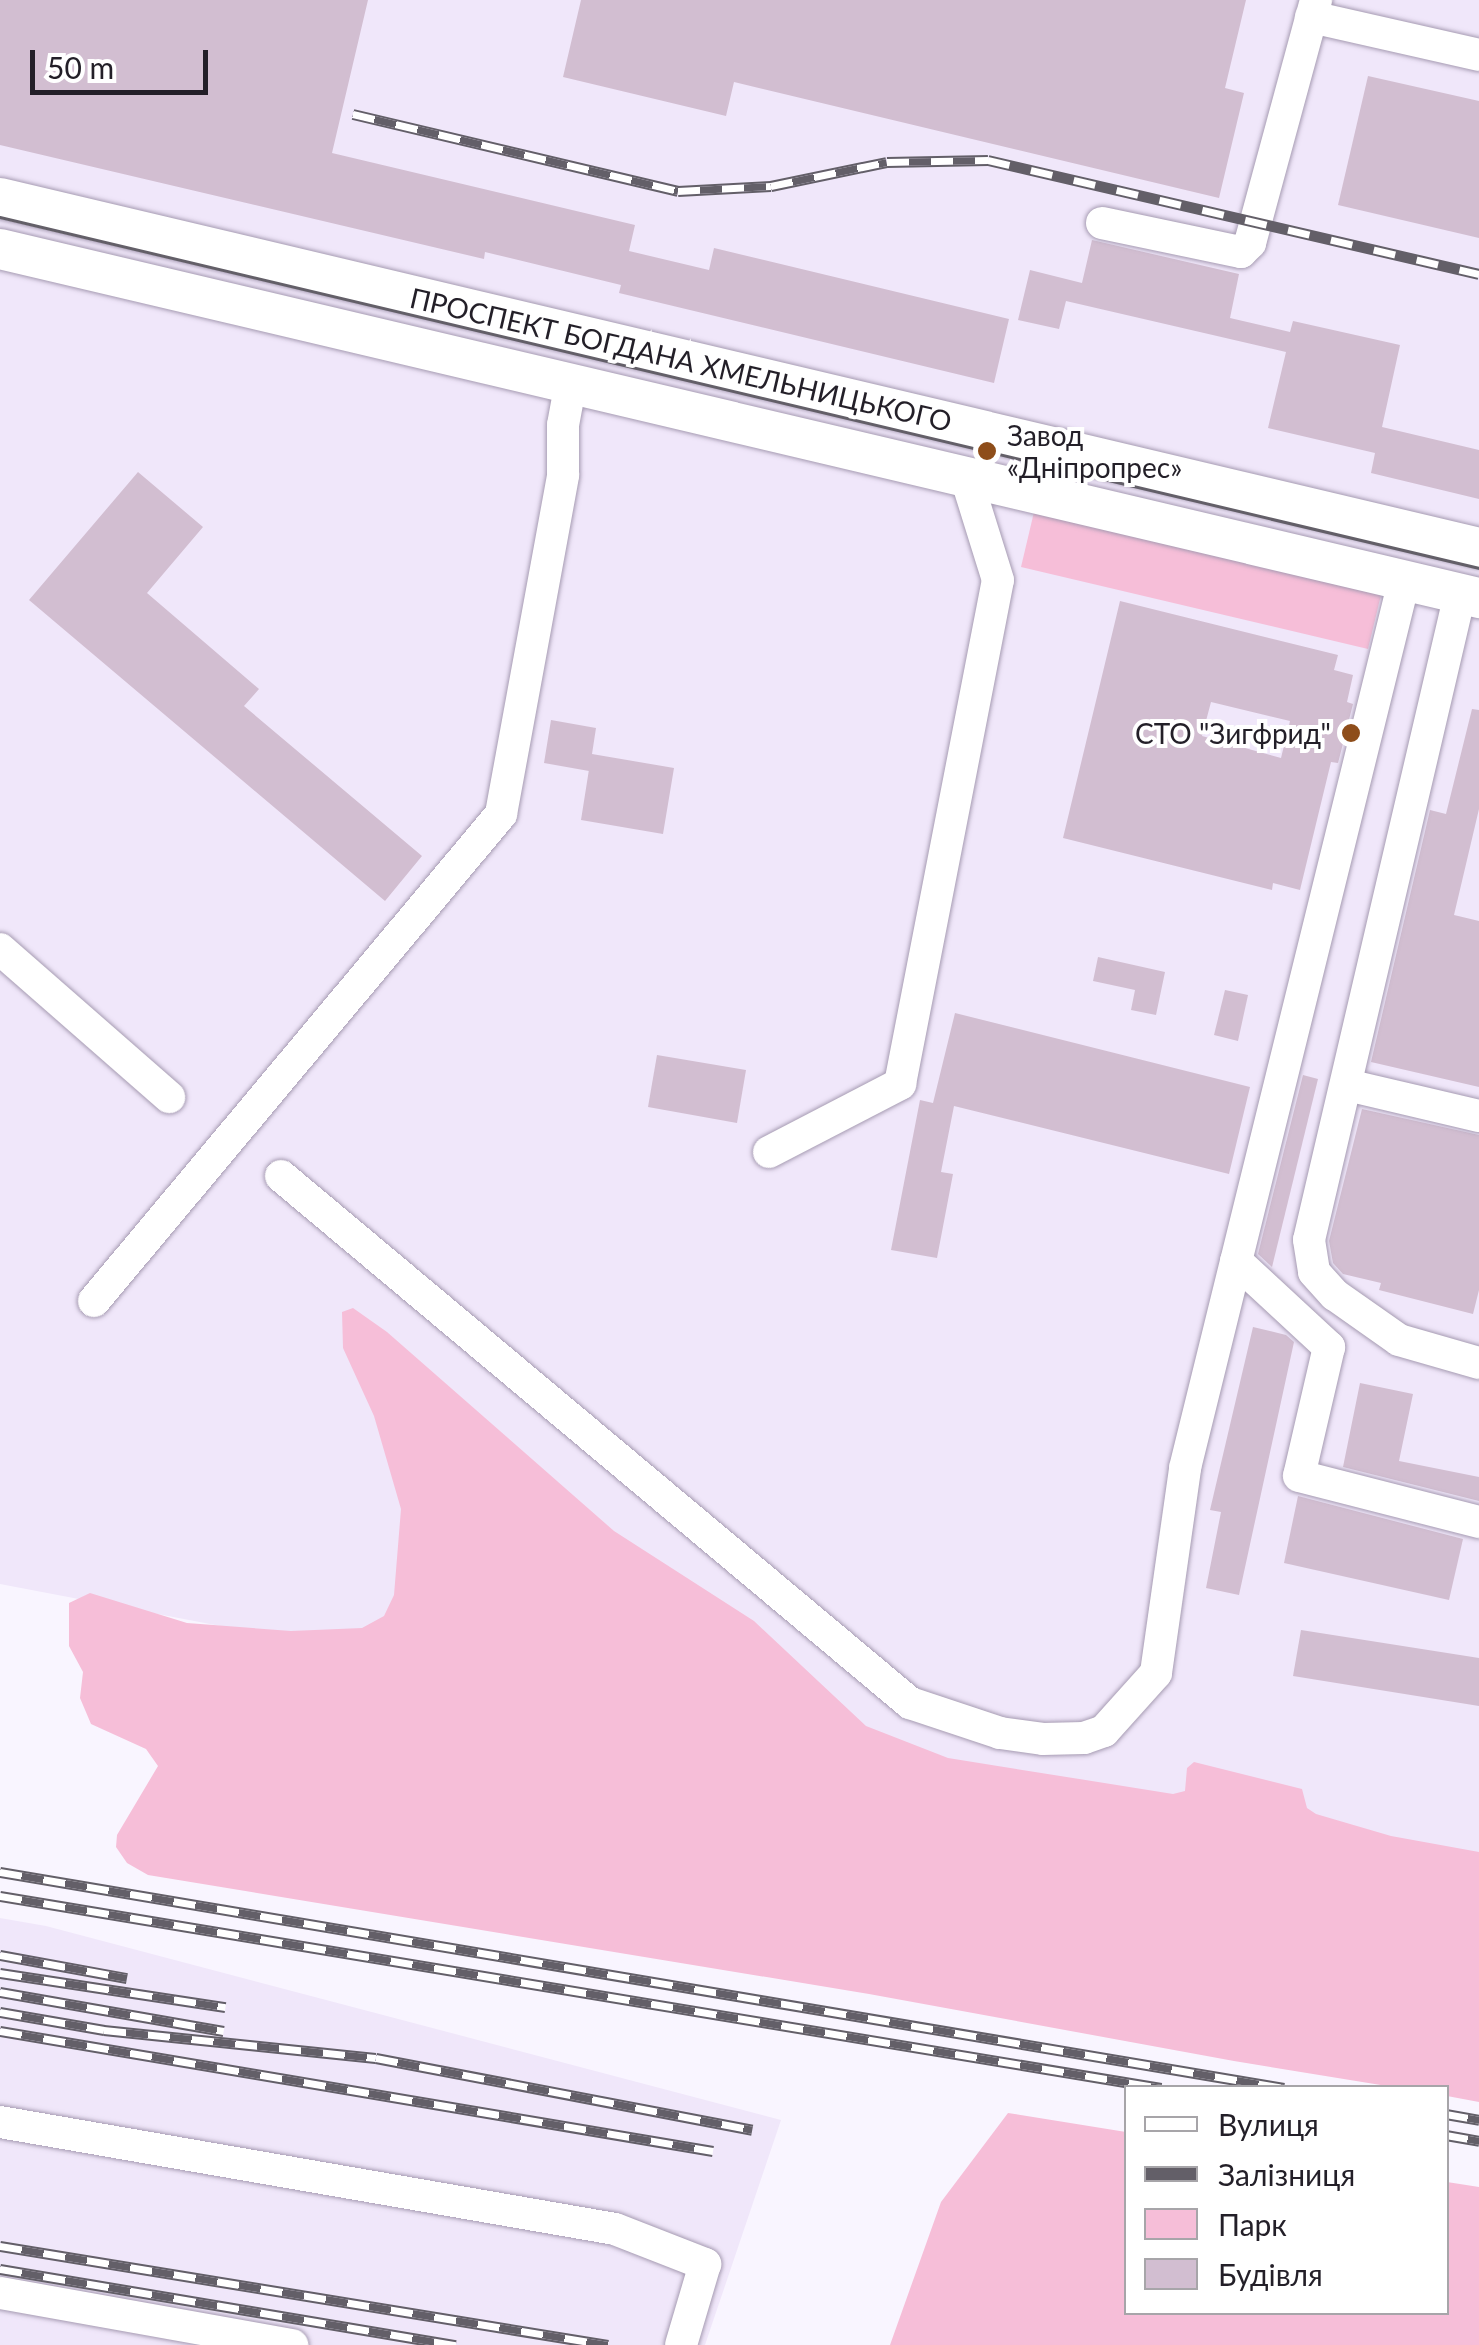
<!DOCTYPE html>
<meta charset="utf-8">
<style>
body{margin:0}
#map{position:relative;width:1479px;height:2345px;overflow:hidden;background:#f9f5ff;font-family:Lato,sans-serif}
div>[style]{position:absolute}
.built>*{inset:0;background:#f0e7fa}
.green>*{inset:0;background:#f6bed8}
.building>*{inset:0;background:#d2bed1}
.roads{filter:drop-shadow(0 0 2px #a69bb2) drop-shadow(0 0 2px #a69bb2)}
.minor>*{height:32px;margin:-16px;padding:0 16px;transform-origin:16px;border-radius:16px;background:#fff}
.major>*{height:40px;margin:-20px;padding:0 20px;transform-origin:20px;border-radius:20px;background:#fff}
.tram>*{height:2.5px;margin:-1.25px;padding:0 1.25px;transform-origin:1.25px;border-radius:1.25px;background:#635f68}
.rail>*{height:11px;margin-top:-5.5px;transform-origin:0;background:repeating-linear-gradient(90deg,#fff 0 22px,#635f68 0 44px);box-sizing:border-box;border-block:2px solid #635f68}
.dots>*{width:28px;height:28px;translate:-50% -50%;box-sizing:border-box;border:5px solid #fff;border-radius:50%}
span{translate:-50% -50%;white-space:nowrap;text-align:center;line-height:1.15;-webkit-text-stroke:8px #fff;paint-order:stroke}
.street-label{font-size:28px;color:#231f28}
.poi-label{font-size:28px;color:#231f28}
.left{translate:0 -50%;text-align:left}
.right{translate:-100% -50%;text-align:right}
.legend{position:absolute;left:1124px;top:2085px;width:325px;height:230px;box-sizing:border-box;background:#fff;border:2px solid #a7a5a9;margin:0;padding:12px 18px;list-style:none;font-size:30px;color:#231f28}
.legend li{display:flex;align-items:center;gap:20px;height:50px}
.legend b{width:50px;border:2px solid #a7a5a9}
.scale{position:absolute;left:30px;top:50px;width:178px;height:45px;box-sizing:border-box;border:5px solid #231f28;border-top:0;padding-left:12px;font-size:30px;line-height:35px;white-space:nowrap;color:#231f28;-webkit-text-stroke:8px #fff;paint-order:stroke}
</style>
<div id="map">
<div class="built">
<div style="clip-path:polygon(0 0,1479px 0,1479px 1866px,0 1584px)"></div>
<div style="clip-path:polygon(0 1918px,46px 1926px,781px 2120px,705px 2345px,0 2345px)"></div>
</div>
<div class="green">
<div style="clip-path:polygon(1034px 512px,1381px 595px,1368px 649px,1021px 567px)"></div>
<div style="clip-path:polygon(353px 1308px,387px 1332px,614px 1531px,754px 1621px,866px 1726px,948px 1758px,1173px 1794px,1185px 1791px,1187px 1768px,1194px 1762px,1302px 1789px,1307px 1808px,1316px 1814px,1391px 1836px,1479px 1852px,1479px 2102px,1447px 2096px,1446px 2088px,1393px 2087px,1234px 2061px,869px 1994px,148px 1875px,127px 1863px,116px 1847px,117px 1835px,158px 1766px,146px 1749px,91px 1724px,80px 1698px,83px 1672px,69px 1646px,69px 1603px,90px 1593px,187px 1623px,291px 1631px,362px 1628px,384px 1616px,394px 1595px,401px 1509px,374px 1416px,343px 1348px,342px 1312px)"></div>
<div style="clip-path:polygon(1008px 2113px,1126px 2132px,1126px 2312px,1446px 2312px,1447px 2182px,1479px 2187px,1479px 2345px,890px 2345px,941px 2202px)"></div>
</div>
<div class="building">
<div style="clip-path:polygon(0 0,368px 0,332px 153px,635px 225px,629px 251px,709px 270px,714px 248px,1009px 319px,994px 383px,619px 293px,621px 285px,485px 252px,484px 259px,0 145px)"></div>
<div style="clip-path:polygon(581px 0,1246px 0,1225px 88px,1244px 93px,1219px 198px,734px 82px,726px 116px,563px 77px)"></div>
<div style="clip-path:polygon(1368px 76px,1479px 101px,1479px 238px,1338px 205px)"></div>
<div style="clip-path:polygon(1092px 240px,1239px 274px,1230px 318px,1290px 332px,1293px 321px,1400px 345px,1382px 427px,1479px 450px,1479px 499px,1371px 473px,1375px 453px,1268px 428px,1286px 352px,1066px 301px,1059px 329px,1018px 320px,1030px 270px,1082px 283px)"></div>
<div style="clip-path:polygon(138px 472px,203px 527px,147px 593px,259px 689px,244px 706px,422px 856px,385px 901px,29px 600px)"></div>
<div style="clip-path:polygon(evenodd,1120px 601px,1338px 655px,1334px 670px,1353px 675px,1347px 702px,1353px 704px,1338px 763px,1331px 762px,1300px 890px,1273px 883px,1272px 890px,1063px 838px,1120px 601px,1211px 702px,1290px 721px,1281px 758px,1202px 736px,1211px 702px)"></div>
<div style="clip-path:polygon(1472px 709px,1479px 710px,1479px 809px,1454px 915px,1479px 921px,1479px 1087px,1371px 1062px,1430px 810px,1446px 814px)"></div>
<div style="clip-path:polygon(551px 720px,596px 728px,592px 754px,674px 768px,663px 834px,581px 820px,590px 763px,589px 771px,544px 763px)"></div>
<div style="clip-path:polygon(1098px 957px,1165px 972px,1156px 1015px,1131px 1010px,1135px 990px,1093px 981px)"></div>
<div style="clip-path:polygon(1225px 990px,1248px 995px,1238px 1041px,1214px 1035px)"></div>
<div style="clip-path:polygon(955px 1013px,1250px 1087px,1229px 1174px,954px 1106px,941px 1172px,953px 1174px,937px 1258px,891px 1250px,920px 1100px,933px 1103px)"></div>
<div style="clip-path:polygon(657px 1055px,746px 1070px,737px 1123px,648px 1107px)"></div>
<div style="clip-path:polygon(1303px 1075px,1318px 1079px,1272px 1267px,1258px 1254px)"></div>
<div style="clip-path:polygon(1362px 1109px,1479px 1135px,1479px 1290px,1473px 1314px,1379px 1290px,1381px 1283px,1343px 1274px,1333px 1263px,1329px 1241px)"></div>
<div style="clip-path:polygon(1253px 1327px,1286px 1335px,1294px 1342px,1239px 1595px,1206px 1588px,1221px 1512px,1210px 1510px)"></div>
<div style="clip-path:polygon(1360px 1383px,1413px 1394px,1399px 1461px,1479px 1477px,1479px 1501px,1343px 1467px)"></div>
<div style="clip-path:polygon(1298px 1496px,1463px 1539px,1449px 1600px,1284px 1563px)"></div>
<div style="clip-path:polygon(1301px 1630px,1479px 1658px,1479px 1706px,1293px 1676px)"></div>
</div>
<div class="roads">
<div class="minor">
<div style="left:1311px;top:17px;width:172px;rotate:12.7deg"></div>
<div style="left:1102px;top:223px;width:142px;rotate:11.8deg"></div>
<div style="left:1241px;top:252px;width:13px;rotate:-45deg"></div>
<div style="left:1250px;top:243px;width:252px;rotate:-74.8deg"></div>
<div style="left:1460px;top:594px;width:663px;rotate:103.16deg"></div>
<div style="left:1309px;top:1240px;width:32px;rotate:81deg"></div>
<div style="left:1314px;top:1272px;width:31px;rotate:48deg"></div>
<div style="left:1335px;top:1295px;width:78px;rotate:35.1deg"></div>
<div style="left:1399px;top:1340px;width:83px;rotate:16deg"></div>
<div style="left:0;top:949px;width:225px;rotate:41.2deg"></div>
<div style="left:1347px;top:1085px;width:136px;rotate:13.2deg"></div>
<div style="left:769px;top:1152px;width:148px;rotate:-27.4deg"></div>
<div style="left:900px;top:1084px;width:513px;rotate:-79deg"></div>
<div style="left:998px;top:580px;width:108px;rotate:-107.3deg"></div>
<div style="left:281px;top:1176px;width:821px;rotate:39.96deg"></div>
<div style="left:910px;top:1703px;width:95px;rotate:18.4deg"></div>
<div style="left:1000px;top:1733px;width:43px;rotate:7.9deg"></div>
<div style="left:1043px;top:1739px;width:41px;rotate:-1.4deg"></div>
<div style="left:1084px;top:1738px;width:21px;rotate:-19deg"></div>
<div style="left:1104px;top:1731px;width:78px;rotate:-48.1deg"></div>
<div style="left:1156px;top:1673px;width:207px;rotate:-81.9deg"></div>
<div style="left:1185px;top:1468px;width:914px;rotate:-76.13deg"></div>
<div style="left:1236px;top:1261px;width:127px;rotate:42.8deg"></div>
<div style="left:1329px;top:1347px;width:132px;rotate:103.1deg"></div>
<div style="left:1299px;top:1476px;width:186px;rotate:14.3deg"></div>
<div style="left:94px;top:1301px;width:635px;rotate:-50.11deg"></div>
<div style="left:501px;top:814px;width:345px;rotate:-79.6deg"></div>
<div style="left:563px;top:475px;width:50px;rotate:-90deg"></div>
<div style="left:563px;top:425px;width:44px;rotate:-79.5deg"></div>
<div style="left:0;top:2122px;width:624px;rotate:9.87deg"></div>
<div style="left:615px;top:2229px;width:97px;rotate:21.3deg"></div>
<div style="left:705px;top:2264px;width:84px;rotate:106.5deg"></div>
<div style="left:0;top:2293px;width:297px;rotate:10.1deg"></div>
</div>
<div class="major">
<div style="left:0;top:198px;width:1520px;rotate:13.31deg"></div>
<div style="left:0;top:249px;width:1520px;rotate:13.28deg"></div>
</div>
</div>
<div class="tram">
<div style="left:0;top:217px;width:1520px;rotate:13.35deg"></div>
</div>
<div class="rail">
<div style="left:353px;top:114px;width:334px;rotate:13.3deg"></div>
<div style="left:678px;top:191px;width:93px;rotate:-3.1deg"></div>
<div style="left:771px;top:186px;width:118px;rotate:-11.7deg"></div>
<div style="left:887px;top:162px;width:101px;rotate:-1.1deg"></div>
<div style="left:988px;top:160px;width:504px;rotate:13.07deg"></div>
<div style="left:0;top:1872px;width:1302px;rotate:9.55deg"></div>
<div style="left:0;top:1896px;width:1177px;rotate:9.39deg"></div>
<div style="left:0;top:1955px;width:129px;rotate:10.3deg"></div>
<div style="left:0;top:1973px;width:228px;rotate:8.6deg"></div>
<div style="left:0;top:1992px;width:227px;rotate:9.9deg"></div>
<div style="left:0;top:2012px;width:106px;rotate:9.8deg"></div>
<div style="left:104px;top:2030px;width:273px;rotate:5.9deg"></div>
<div style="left:376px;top:2058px;width:383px;rotate:10.8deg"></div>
<div style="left:0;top:2031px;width:723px;rotate:9.55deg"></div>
<div style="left:1446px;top:2114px;width:34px;rotate:10deg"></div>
<div style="left:1446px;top:2135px;width:34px;rotate:10deg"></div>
<div style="left:0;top:2246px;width:616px;rotate:9.25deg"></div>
<div style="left:0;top:2269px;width:462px;rotate:9.5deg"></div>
</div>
<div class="dots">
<div style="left:987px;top:451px;background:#8e4d1a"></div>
<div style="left:1351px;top:733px;background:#8e4d1a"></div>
</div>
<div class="street-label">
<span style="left:681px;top:359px;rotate:13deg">ПРОСПЕКТ БОГДАНА ХМЕЛЬНИЦЬКОГО</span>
</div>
<div class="poi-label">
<span class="left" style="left:1007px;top:451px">Завод<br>«Дніпропрес»</span>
<span class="right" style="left:1331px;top:733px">СТО "Зигфрид"</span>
</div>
<ul class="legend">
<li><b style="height:12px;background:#fff"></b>Вулиця</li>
<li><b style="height:12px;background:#635f68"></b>Залізниця</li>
<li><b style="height:28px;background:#f6bed8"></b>Парк</li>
<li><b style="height:28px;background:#d2bed1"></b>Будівля</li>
</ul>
<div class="scale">50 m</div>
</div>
